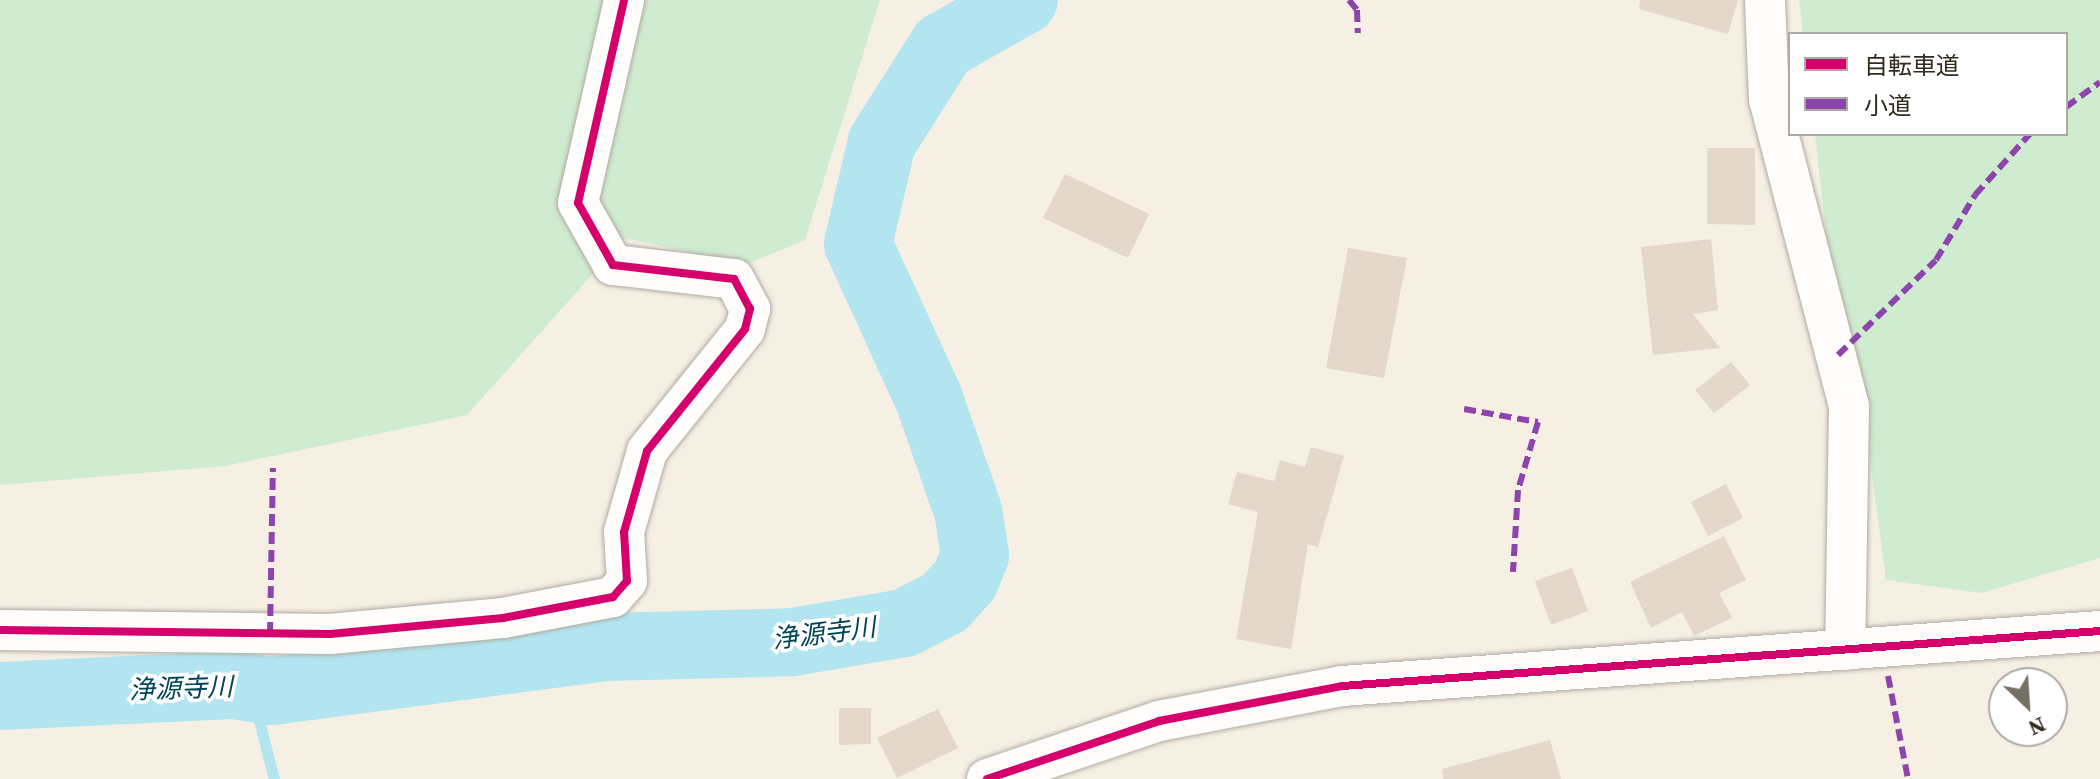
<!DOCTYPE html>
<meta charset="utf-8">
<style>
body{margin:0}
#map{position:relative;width:2100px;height:779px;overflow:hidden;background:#f6efe3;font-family:"Source Serif 4","Noto Sans JP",serif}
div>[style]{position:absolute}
.green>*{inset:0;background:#d0ecd0}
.stream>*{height:11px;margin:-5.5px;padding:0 5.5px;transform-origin:5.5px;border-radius:5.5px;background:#b3e5f1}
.river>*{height:68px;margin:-34px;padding:0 34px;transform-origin:34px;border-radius:34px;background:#b3e5f1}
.building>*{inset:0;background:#e3d8c9}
.roads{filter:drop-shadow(0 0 2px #b1aba2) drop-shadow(0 0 2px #b1aba2)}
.minor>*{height:40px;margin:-20px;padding:0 20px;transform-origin:20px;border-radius:20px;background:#fefdfb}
.quiet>*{height:6px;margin-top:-3px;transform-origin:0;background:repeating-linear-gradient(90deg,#8e44ad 0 12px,transparent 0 18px)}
.cycleway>*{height:8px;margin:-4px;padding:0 4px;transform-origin:4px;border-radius:4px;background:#d6006c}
span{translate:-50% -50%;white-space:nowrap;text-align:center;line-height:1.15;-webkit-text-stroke:7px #fff;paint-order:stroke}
.water-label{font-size:26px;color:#004656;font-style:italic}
.legend{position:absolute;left:1788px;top:32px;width:280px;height:104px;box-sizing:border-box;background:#fff;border:2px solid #adaaa6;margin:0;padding:10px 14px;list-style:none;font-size:24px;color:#312b20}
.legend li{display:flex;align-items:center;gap:16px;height:40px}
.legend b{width:40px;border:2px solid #adaaa6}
.north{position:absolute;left:1988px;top:667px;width:80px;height:80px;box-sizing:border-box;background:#fff;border:2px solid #adaaa6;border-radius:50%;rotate:155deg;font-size:22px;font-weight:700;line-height:32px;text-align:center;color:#312b20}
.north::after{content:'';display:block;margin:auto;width:28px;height:36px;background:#767064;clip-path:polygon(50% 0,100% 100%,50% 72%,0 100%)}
</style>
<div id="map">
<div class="green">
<div style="clip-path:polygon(0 0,880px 0,805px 240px,745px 265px,625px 238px,467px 415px,225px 466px,0 485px)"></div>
<div style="clip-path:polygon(1799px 0,2100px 0,2100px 558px,1981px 593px,1886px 580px,1866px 430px,1829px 261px,1815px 134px,2066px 134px,2066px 34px,1803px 34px)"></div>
</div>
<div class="stream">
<div style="left:251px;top:689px;width:93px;rotate:75.7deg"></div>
</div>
<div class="river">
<div style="left:0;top:696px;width:233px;rotate:-2.7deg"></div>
<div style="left:233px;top:685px;width:39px;rotate:9deg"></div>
<div style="left:272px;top:691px;width:339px;rotate:-7.5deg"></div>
<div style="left:608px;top:647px;width:185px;rotate:-1.5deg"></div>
<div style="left:793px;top:642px;width:113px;rotate:-9.7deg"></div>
<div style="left:904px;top:623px;width:45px;rotate:-26.6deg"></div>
<div style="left:944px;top:603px;width:31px;rotate:-48deg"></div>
<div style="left:965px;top:580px;width:27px;rotate:-68deg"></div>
<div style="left:975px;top:555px;width:45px;rotate:-99deg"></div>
<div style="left:968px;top:511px;width:119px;rotate:-109.2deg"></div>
<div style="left:929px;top:399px;width:170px;rotate:-114.6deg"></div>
<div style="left:858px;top:244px;width:105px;rotate:-76.8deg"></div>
<div style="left:882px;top:142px;width:114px;rotate:-57.6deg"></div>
<div style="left:943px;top:46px;width:93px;rotate:-29.6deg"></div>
</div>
<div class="building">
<div style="clip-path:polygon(1640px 0,1738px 0,1728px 34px,1639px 9px)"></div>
<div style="clip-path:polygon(1707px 148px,1755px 148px,1755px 225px,1707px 224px)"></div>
<div style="clip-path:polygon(1065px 174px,1149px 214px,1128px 258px,1043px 218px)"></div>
<div style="clip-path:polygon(1711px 239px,1718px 310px,1693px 314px,1720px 348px,1653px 355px,1641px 247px)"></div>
<div style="clip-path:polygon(1348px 248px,1407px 258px,1384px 378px,1326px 368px)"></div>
<div style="clip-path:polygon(1731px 362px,1750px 385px,1714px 413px,1695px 390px)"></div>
<div style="clip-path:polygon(1311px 447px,1344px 456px,1318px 547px,1308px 544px,1291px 649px,1236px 639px,1258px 512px,1228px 504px,1237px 472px,1274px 481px,1280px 460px,1305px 467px)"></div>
<div style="clip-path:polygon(1726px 484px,1743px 518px,1708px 536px,1691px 502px)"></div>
<div style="clip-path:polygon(1724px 536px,1746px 580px,1719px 593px,1732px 618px,1694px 636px,1682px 612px,1651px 628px,1630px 582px)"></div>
<div style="clip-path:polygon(1572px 568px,1588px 611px,1551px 625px,1535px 581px)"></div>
<div style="clip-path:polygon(839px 708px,871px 708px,871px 744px,839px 745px)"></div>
<div style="clip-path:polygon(938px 709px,958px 748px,897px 778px,877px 738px)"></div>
<div style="clip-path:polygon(1550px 740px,1561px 779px,1443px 779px,1442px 769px)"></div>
</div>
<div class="roads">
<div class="minor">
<div style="left:1765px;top:0;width:99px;rotate:87.7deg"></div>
<div style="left:1769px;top:99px;width:318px;rotate:75.4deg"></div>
<div style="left:1849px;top:407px;width:243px;rotate:90.9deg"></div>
<div style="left:0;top:630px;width:330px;rotate:0.7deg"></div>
<div style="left:330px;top:634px;width:174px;rotate:-5.3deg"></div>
<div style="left:503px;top:618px;width:112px;rotate:-10.8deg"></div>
<div style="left:613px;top:597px;width:21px;rotate:-49deg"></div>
<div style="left:627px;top:581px;width:49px;rotate:-93.5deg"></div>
<div style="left:624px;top:532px;width:84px;rotate:-74.1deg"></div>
<div style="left:647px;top:451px;width:156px;rotate:-51.2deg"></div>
<div style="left:745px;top:329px;width:21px;rotate:-76deg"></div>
<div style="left:750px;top:309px;width:34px;rotate:-118deg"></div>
<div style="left:734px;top:279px;width:122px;rotate:-173.4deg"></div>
<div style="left:613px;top:265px;width:71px;rotate:-119.4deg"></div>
<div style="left:578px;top:203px;width:208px;rotate:-77.2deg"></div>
<div style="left:987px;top:779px;width:182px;rotate:-18.6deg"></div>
<div style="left:1159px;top:721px;width:186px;rotate:-10.8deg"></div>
<div style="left:1342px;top:686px;width:760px;rotate:-4.15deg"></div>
</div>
</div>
<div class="quiet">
<div style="left:1349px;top:0;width:13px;rotate:51deg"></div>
<div style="left:1357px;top:10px;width:23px;rotate:88deg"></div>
<div style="left:2066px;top:107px;width:42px;rotate:-36.3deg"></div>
<div style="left:1838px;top:355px;width:136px;rotate:-44.1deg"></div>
<div style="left:1936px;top:260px;width:76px;rotate:-59deg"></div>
<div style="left:1975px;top:195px;width:82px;rotate:-48deg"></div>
<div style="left:1464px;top:409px;width:75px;rotate:10deg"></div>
<div style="left:1538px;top:422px;width:71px;rotate:106.4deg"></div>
<div style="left:1518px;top:490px;width:82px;rotate:93.5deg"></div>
<div style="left:270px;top:634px;width:166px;rotate:-89deg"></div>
<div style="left:1888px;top:676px;width:105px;rotate:79deg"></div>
</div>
<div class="cycleway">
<div style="left:0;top:630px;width:330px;rotate:0.7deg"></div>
<div style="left:330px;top:634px;width:174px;rotate:-5.3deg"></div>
<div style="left:503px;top:618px;width:112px;rotate:-10.8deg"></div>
<div style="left:613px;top:597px;width:21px;rotate:-49deg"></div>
<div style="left:627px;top:581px;width:49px;rotate:-93.5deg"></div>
<div style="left:624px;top:532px;width:84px;rotate:-74.1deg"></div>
<div style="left:647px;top:451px;width:156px;rotate:-51.2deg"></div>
<div style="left:745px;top:329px;width:21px;rotate:-76deg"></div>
<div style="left:750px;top:309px;width:34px;rotate:-118deg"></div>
<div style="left:734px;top:279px;width:122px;rotate:-173.4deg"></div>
<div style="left:613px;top:265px;width:71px;rotate:-119.4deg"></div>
<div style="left:578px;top:203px;width:208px;rotate:-77.2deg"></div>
<div style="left:987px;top:779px;width:182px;rotate:-18.6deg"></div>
<div style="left:1159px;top:721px;width:186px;rotate:-10.8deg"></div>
<div style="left:1342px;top:686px;width:760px;rotate:-4.15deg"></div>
</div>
<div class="water-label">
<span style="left:824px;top:634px;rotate:-7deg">浄源寺川</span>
<span style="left:181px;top:689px;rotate:-2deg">浄源寺川</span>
</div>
<ul class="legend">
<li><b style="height:10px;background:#d6006c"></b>自転車道</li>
<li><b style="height:10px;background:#8e44ad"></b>小道</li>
</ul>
<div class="north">N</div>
</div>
